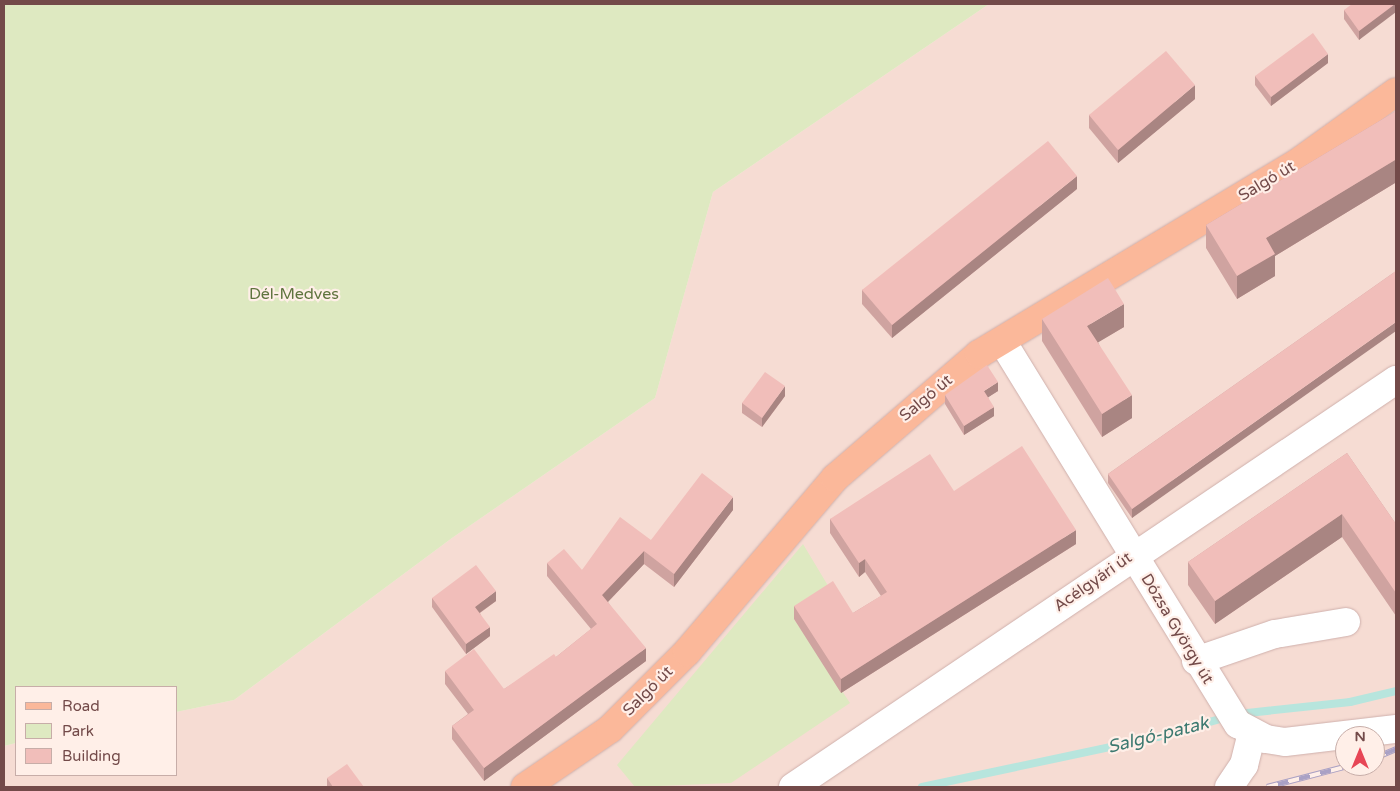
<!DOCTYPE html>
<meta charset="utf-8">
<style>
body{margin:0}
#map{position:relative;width:1400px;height:791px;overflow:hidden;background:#fceae2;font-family:"Varela Round",sans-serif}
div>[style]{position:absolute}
.residential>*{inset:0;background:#f6dcd3}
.green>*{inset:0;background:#dee9c1}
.stream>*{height:8px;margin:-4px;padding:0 4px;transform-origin:4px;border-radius:4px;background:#b7e5dd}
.roads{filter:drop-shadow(0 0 1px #cfb0ac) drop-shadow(0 0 1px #cfb0ac)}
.minor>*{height:28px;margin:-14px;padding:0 14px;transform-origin:14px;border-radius:14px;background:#fff}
.major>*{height:28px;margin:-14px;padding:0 14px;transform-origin:14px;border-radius:14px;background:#fbb89a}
.rail>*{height:5.5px;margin-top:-2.75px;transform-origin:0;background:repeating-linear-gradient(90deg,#ffefe8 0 11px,#a9a1c5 0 22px);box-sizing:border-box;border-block:1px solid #a9a1c5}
.wall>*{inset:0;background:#cfa3a0}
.shaded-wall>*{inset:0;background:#a98582}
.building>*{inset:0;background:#f1beba}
span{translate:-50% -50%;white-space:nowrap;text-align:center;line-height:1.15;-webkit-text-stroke:4.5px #ffefe8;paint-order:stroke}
.street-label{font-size:16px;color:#734a49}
.park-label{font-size:16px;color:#5f743e}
.water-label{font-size:18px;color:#3c7970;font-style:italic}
.frame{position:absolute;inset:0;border:5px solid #734a49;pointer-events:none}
.legend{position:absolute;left:15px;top:686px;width:162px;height:90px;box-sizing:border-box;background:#ffefe8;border:1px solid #c7ada8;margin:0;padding:6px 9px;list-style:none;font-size:15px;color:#734a49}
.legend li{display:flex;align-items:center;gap:10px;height:25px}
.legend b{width:25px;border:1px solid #c7ada8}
.north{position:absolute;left:1335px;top:726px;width:50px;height:50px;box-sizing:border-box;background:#ffefe8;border:1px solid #c7ada8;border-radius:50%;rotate:0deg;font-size:14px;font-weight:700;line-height:20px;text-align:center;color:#734a49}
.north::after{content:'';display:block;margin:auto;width:18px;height:22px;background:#e74656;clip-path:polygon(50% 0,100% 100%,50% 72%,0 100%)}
</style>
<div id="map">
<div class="residential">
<div style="clip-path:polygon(evenodd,989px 4px,1396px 4px,1396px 787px,4px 787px,4px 746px,16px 743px,16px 775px,176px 775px,176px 712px,234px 700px,452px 538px,655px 398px,713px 192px,989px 4px,1345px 736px,1375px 736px,1375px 766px,1345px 766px,1345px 736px)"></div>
</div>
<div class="green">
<div style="clip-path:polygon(4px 4px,989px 4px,713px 192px,655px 398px,452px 538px,234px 700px,176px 712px,176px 687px,16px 687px,16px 743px,4px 746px)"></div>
<div style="clip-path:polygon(803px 544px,833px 594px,794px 619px,850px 703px,731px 783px,635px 787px,617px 765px)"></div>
</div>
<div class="stream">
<div style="left:1238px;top:714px;width:113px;rotate:-6.1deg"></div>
<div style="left:1350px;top:702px;width:47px;rotate:-13.4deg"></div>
<div style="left:922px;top:787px;width:241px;rotate:-12deg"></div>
<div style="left:1158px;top:737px;width:72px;rotate:-16.2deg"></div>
</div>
<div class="roads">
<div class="minor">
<div style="left:1002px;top:341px;width:450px;rotate:58.4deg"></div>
<div style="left:1238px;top:724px;width:32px;rotate:28deg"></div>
<div style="left:1266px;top:739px;width:19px;rotate:9deg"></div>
<div style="left:1285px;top:742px;width:112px;rotate:-6.7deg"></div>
<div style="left:1196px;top:661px;width:83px;rotate:-18.9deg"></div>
<div style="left:1275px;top:634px;width:72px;rotate:-9.6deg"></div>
<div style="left:793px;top:787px;width:728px;rotate:-34.02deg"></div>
<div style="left:1229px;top:787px;width:27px;rotate:-56deg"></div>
<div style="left:1244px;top:765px;width:33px;rotate:-76deg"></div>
</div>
<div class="major">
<div style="left:525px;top:787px;width:103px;rotate:-34.3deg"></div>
<div style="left:610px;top:729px;width:109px;rotate:-45deg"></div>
<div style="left:687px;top:652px;width:228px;rotate:-49.6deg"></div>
<div style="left:835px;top:478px;width:190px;rotate:-40.7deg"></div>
<div style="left:979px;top:354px;width:375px;rotate:-31deg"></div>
<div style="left:1300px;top:161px;width:118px;rotate:-35.7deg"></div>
</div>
</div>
<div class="rail">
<div style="left:1375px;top:758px;width:23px;rotate:-23deg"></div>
<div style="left:1267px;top:787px;width:84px;rotate:-14.5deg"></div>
</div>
<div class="wall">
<div style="clip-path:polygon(1396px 4px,1359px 40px,1344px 19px,1344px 10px)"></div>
<div style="clip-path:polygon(1328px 63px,1271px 106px,1255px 85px,1255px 76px)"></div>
<div style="clip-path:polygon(1195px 99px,1118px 163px,1089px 128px,1089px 115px)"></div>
<div style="clip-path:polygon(1396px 111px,1396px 185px,1395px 183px,1275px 256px,1275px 276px,1237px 299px,1206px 248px,1206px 225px)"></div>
<div style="clip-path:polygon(1077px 189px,892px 338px,862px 304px,862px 290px)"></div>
<div style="clip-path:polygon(1396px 271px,1132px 518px,1108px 483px,1108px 474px)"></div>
<div style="clip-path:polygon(1042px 319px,1124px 327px,1098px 342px,1132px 418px,1102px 437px,1042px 341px)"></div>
<div style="clip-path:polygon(998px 391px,988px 397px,994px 416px,964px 435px,945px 404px,945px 395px)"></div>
<div style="clip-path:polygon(785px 396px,762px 427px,742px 413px,742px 403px)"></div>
<div style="clip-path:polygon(1347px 453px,1396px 524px,1396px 616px,1342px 537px,1215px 624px,1188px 585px,1188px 562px)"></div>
<div style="clip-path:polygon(954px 491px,1076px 544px,841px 693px,794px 619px,794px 606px,853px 613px,881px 596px,865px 572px,859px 577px,830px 533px,830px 519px)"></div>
<div style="clip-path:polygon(733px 510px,674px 587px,644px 564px,608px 602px,646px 661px,484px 781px,452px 739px,452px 726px,468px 714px,445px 684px,445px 671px,504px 689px,556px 657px,591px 629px,547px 576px,547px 563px,582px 570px,651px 540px)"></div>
<div style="clip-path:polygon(432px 598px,496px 601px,480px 613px,490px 636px,466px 654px,432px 607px)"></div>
<div style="clip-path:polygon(327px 778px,364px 787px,327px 787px)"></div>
</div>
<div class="shaded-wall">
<div style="clip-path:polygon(1395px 4px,1396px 4px,1396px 12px,1359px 40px,1359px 31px)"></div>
<div style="clip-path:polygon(1328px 54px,1328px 63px,1271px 106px,1271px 97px)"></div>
<div style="clip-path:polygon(1195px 85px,1195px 99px,1118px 163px,1118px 150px)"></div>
<div style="clip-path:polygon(1395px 160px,1395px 183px,1275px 256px,1275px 276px,1237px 299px,1237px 276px,1266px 238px)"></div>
<div style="clip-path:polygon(1077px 176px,1077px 189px,892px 338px,892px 325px)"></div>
<div style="clip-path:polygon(1124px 304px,1124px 327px,1087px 349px,1087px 326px)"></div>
<div style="clip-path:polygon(1396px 322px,1396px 331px,1132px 518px,1132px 509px)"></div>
<div style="clip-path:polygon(998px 382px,998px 391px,984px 400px,984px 391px)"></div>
<div style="clip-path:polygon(785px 386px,785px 396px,762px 427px,762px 418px)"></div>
<div style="clip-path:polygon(1132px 395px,1132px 418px,1102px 437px,1102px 414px)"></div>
<div style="clip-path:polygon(994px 407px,994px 416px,964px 435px,964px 426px)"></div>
<div style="clip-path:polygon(733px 497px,733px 510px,674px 587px,674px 574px)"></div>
<div style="clip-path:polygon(1342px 514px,1342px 537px,1215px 624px,1215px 601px)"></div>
<div style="clip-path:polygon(1076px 530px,1076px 544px,841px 693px,841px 679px)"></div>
<div style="clip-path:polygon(644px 551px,644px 564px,602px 608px,602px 595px)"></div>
<div style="clip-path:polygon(865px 559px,865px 572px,859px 577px,859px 563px)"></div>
<div style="clip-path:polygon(496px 591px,496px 601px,475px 616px,475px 607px)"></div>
<div style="clip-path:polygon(490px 627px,490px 636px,466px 654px,466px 644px)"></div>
<div style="clip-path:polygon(646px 648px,646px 661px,484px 781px,484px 768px)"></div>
</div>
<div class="building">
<div style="clip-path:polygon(1352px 4px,1395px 4px,1359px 31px,1344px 10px)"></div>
<div style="clip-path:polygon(1313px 33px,1328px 54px,1271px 97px,1255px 76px)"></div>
<div style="clip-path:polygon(1166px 51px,1195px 85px,1118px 150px,1089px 115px)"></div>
<div style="clip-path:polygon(1396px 111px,1396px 162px,1395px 160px,1266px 238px,1275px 254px,1237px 276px,1206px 225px)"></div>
<div style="clip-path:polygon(1048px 141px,1077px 176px,892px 325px,862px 290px)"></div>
<div style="clip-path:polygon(1396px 271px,1396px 322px,1132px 509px,1108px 474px)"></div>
<div style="clip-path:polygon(1108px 278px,1124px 304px,1087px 326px,1132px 395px,1102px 414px,1042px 319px)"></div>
<div style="clip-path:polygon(987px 365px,998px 382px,984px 391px,994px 407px,964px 426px,945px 395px)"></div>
<div style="clip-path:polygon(765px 372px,785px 386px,762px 418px,742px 403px)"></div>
<div style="clip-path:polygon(1022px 446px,1076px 530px,841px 679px,794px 606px,833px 581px,853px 613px,887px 592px,865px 559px,859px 563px,830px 519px,930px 454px,954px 491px)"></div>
<div style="clip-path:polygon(1347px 453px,1396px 524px,1396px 593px,1342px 514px,1215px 601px,1188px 562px)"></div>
<div style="clip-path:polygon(702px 473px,733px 497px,674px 574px,644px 551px,602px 595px,646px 648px,484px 768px,452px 726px,474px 710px,445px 671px,474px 649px,504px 689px,554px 654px,556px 657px,597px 624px,547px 563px,564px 549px,582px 570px,620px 517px,651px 540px)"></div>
<div style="clip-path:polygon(476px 565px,496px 591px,475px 607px,490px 627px,466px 644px,432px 598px)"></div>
<div style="clip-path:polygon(347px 764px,364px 787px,333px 787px,327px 778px)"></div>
</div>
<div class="street-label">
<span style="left:1267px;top:181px;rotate:-31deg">Salgó út</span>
<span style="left:926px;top:398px;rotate:-40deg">Salgó út</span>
<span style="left:1093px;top:582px;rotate:-35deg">Acélgyári út</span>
<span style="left:1177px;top:629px;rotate:59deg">Dózsa György út</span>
<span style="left:648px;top:691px;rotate:-45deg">Salgó út</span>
</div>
<div class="park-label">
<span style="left:294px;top:294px">Dél-Medves</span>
</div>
<div class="water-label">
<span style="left:1158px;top:735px;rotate:-14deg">Salgó-patak</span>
</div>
<div class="frame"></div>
<ul class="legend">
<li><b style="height:6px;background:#fbb89a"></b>Road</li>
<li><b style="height:14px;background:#dee9c1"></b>Park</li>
<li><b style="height:14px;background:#f1beba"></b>Building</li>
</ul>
<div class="north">N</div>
</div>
